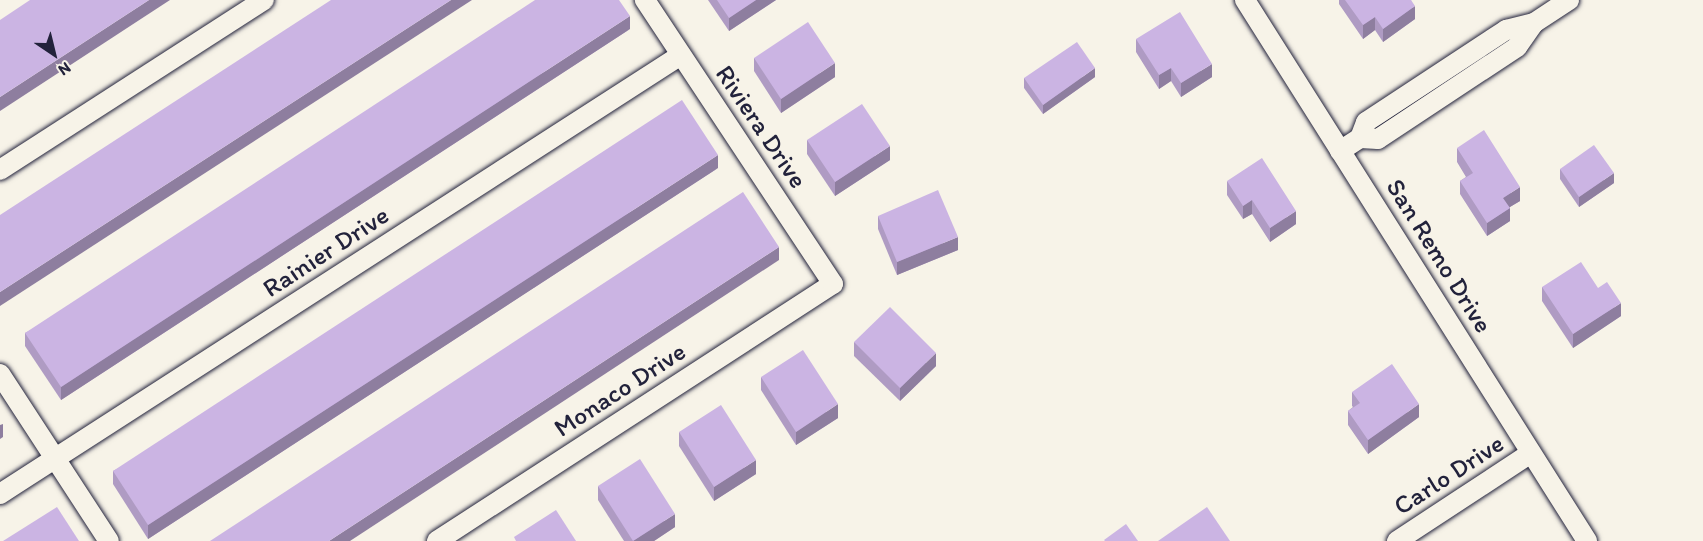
<!DOCTYPE html>
<style>
body{margin:0}
#map{position:relative;width:1703px;height:541px;overflow:hidden;background:#f7f3e8;font-family:Itim,sans-serif}
div>[style]{position:absolute}
.roads{filter:drop-shadow(0 0 2px #22223b) drop-shadow(0 0 2px #22223b)}
.street>*{height:20px;margin:-10px;padding:0 10px;transform-origin:10px;border-radius:10px;background:#f7f3e8}
.wall>*{inset:0;background:#af9bc3}
.shaded-wall>*{inset:0;background:#8e7e9f}
.building>*{inset:0;background:#cbb4e3}
span{translate:-50% -50%;white-space:nowrap;text-align:center;line-height:1.15;-webkit-text-stroke:4.5px #f7f3e8;paint-order:stroke}
.street-label{font-size:26px;color:#22223b}
.north{position:absolute;left:24px;top:24px;width:60px;height:60px;-webkit-text-stroke:4px #f7f3e8;paint-order:stroke;rotate:145deg;font-size:16px;font-weight:700;line-height:24px;text-align:center;color:#22223b}
.north::after{content:'';display:block;margin:auto;width:21px;height:27px;background:#22223b;clip-path:polygon(50% 0,100% 100%,50% 72%,0 100%)}
</style>
<div id="map">
<div class="roads">
<div class="street">
<div style="left:1245px;top:0;width:640px;rotate:57.7deg"></div>
<div style="left:1360px;top:138px;width:18px;rotate:3deg"></div>
<div style="left:1378px;top:139px;width:167px;rotate:-33.5deg"></div>
<div style="left:1517px;top:47px;width:29px;rotate:-55deg"></div>
<div style="left:1340px;top:151px;width:24px;rotate:-33deg"></div>
<div style="left:1360px;top:138px;width:17px;rotate:-69deg"></div>
<div style="left:1366px;top:122px;width:168px;rotate:-33.3deg"></div>
<div style="left:1506px;top:30px;width:29px;rotate:-14deg"></div>
<div style="left:1534px;top:23px;width:42px;rotate:-33.3deg"></div>
<div style="left:0;top:170px;width:314px;rotate:-32.8deg"></div>
<div style="left:0;top:374px;width:199px;rotate:56.9deg"></div>
<div style="left:0;top:494px;width:810px;rotate:-32.81deg"></div>
<div style="left:437px;top:541px;width:472px;rotate:-33deg"></div>
<div style="left:833px;top:284px;width:341px;rotate:-123.5deg"></div>
<div style="left:1397px;top:541px;width:160px;rotate:-33.3deg"></div>
</div>
</div>
<div class="wall">
<div style="clip-path:polygon(708px 0,776px 0,729px 31px)"></div>
<div style="clip-path:polygon(1339px 0,1411px 0,1415px 19px,1383px 42px,1375px 30px,1363px 39px,1339px 4px)"></div>
<div style="clip-path:polygon(630px 29px,61px 400px,25px 346px,25px 333px)"></div>
<div style="clip-path:polygon(1136px 39px,1212px 77px,1181px 97px,1171px 81px,1159px 89px,1136px 52px)"></div>
<div style="clip-path:polygon(754px 58px,835px 77px,781px 113px,754px 71px)"></div>
<div style="clip-path:polygon(1095px 77px,1043px 114px,1024px 88px,1024px 78px)"></div>
<div style="clip-path:polygon(807px 140px,890px 160px,835px 196px,807px 154px)"></div>
<div style="clip-path:polygon(1457px 148px,1520px 201px,1510px 207px,1510px 221px,1487px 236px,1460px 194px,1460px 181px,1466px 177px,1457px 162px)"></div>
<div style="clip-path:polygon(718px 168px,148px 539px,113px 484px,113px 471px)"></div>
<div style="clip-path:polygon(1560px 169px,1614px 183px,1579px 207px,1560px 179px)"></div>
<div style="clip-path:polygon(1227px 181px,1296px 224px,1270px 242px,1252px 214px,1243px 219px,1227px 195px)"></div>
<div style="clip-path:polygon(878px 216px,958px 250px,897px 275px,878px 229px)"></div>
<div style="clip-path:polygon(1542px 287px,1598px 288px,1621px 316px,1573px 348px,1542px 301px)"></div>
<div style="clip-path:polygon(854px 342px,936px 366px,900px 401px,854px 356px)"></div>
<div style="clip-path:polygon(761px 377px,838px 418px,796px 445px,761px 390px)"></div>
<div style="clip-path:polygon(1352px 392px,1419px 417px,1368px 454px,1348px 425px,1348px 411px,1353px 407px,1352px 406px)"></div>
<div style="clip-path:polygon(679px 432px,756px 474px,714px 501px,679px 446px)"></div>
<div style="clip-path:polygon(598px 486px,675px 527px,654px 541px,624px 541px,598px 500px)"></div>
</div>
<div class="shaded-wall">
<div style="clip-path:polygon(149px 0,170px 0,0 111px,0 97px)"></div>
<div style="clip-path:polygon(451px 0,472px 0,0 306px,0 292px)"></div>
<div style="clip-path:polygon(756px 0,776px 0,729px 31px,729px 18px)"></div>
<div style="clip-path:polygon(1415px 6px,1415px 19px,1383px 42px,1383px 29px)"></div>
<div style="clip-path:polygon(630px 16px,630px 29px,61px 400px,61px 387px)"></div>
<div style="clip-path:polygon(1375px 17px,1375px 30px,1363px 39px,1363px 25px)"></div>
<div style="clip-path:polygon(835px 63px,835px 77px,781px 113px,781px 99px)"></div>
<div style="clip-path:polygon(1212px 64px,1212px 77px,1181px 97px,1181px 83px)"></div>
<div style="clip-path:polygon(1095px 68px,1095px 77px,1043px 114px,1043px 105px)"></div>
<div style="clip-path:polygon(1171px 68px,1171px 81px,1159px 89px,1159px 75px)"></div>
<div style="clip-path:polygon(890px 146px,890px 160px,835px 196px,835px 182px)"></div>
<div style="clip-path:polygon(718px 155px,718px 168px,148px 539px,148px 525px)"></div>
<div style="clip-path:polygon(1614px 173px,1614px 183px,1579px 207px,1579px 197px)"></div>
<div style="clip-path:polygon(1520px 187px,1520px 201px,1503px 211px,1503px 198px)"></div>
<div style="clip-path:polygon(1252px 200px,1252px 214px,1243px 219px,1243px 206px)"></div>
<div style="clip-path:polygon(1510px 208px,1510px 221px,1487px 236px,1487px 223px)"></div>
<div style="clip-path:polygon(1296px 211px,1296px 224px,1270px 242px,1270px 228px)"></div>
<div style="clip-path:polygon(958px 237px,958px 250px,897px 275px,897px 262px)"></div>
<div style="clip-path:polygon(779px 247px,779px 260px,350px 541px,329px 541px)"></div>
<div style="clip-path:polygon(1621px 303px,1621px 316px,1573px 348px,1573px 334px)"></div>
<div style="clip-path:polygon(936px 353px,936px 366px,900px 401px,900px 388px)"></div>
<div style="clip-path:polygon(838px 404px,838px 418px,796px 445px,796px 432px)"></div>
<div style="clip-path:polygon(1419px 404px,1419px 417px,1368px 454px,1368px 440px)"></div>
<div style="clip-path:polygon(3px 424px,3px 437px,0 439px,0 425px)"></div>
<div style="clip-path:polygon(756px 460px,756px 474px,714px 501px,714px 487px)"></div>
<div style="clip-path:polygon(675px 514px,675px 527px,654px 541px,633px 541px)"></div>
</div>
<div class="building">
<div style="clip-path:polygon(30px 0,149px 0,0 97px,0 20px)"></div>
<div style="clip-path:polygon(331px 0,451px 0,0 292px,0 215px)"></div>
<div style="clip-path:polygon(535px 0,619px 0,630px 16px,61px 387px,25px 333px)"></div>
<div style="clip-path:polygon(717px 0,756px 0,729px 18px)"></div>
<div style="clip-path:polygon(1345px 0,1411px 0,1415px 6px,1383px 29px,1375px 17px,1363px 25px)"></div>
<div style="clip-path:polygon(1180px 12px,1212px 64px,1181px 83px,1171px 68px,1159px 75px,1136px 39px)"></div>
<div style="clip-path:polygon(808px 22px,835px 63px,781px 99px,754px 58px)"></div>
<div style="clip-path:polygon(1077px 42px,1095px 68px,1043px 105px,1024px 78px)"></div>
<div style="clip-path:polygon(682px 100px,718px 155px,148px 525px,113px 471px)"></div>
<div style="clip-path:polygon(862px 104px,890px 146px,835px 182px,807px 140px)"></div>
<div style="clip-path:polygon(1484px 130px,1520px 187px,1503px 198px,1510px 208px,1487px 223px,1460px 181px,1473px 173px,1457px 148px)"></div>
<div style="clip-path:polygon(1594px 145px,1614px 173px,1579px 197px,1560px 169px)"></div>
<div style="clip-path:polygon(1262px 158px,1296px 211px,1270px 228px,1252px 200px,1243px 206px,1227px 181px)"></div>
<div style="clip-path:polygon(938px 190px,958px 237px,897px 262px,878px 216px)"></div>
<div style="clip-path:polygon(743px 192px,779px 247px,329px 541px,210px 541px)"></div>
<div style="clip-path:polygon(1581px 262px,1598px 288px,1607px 282px,1621px 303px,1573px 334px,1542px 287px)"></div>
<div style="clip-path:polygon(890px 307px,936px 353px,900px 388px,854px 342px)"></div>
<div style="clip-path:polygon(803px 350px,838px 404px,796px 432px,761px 377px)"></div>
<div style="clip-path:polygon(1392px 364px,1419px 404px,1368px 440px,1348px 411px,1360px 403px,1352px 392px)"></div>
<div style="clip-path:polygon(721px 405px,756px 460px,714px 487px,679px 432px)"></div>
<div style="clip-path:polygon(640px 459px,675px 514px,633px 541px,598px 486px)"></div>
<div style="clip-path:polygon(57px 507px,79px 541px,3px 541px)"></div>
<div style="clip-path:polygon(1207px 507px,1230px 541px,1158px 541px)"></div>
<div style="clip-path:polygon(556px 510px,576px 541px,516px 541px,514px 537px)"></div>
<div style="clip-path:polygon(1126px 524px,1138px 541px,1105px 541px,1104px 540px)"></div>
</div>
<div class="street-label">
<span style="left:761px;top:127px;rotate:56deg">Riviera Drive</span>
<span style="left:326px;top:252px;rotate:-33deg">Rainier Drive</span>
<span style="left:1439px;top:256px;rotate:58deg">San Remo Drive</span>
<span style="left:620px;top:390px;rotate:-33deg">Monaco Drive</span>
<span style="left:1449px;top:475px;rotate:-33deg">Carlo Drive</span>
</div>
<div class="north">N</div>
</div>
